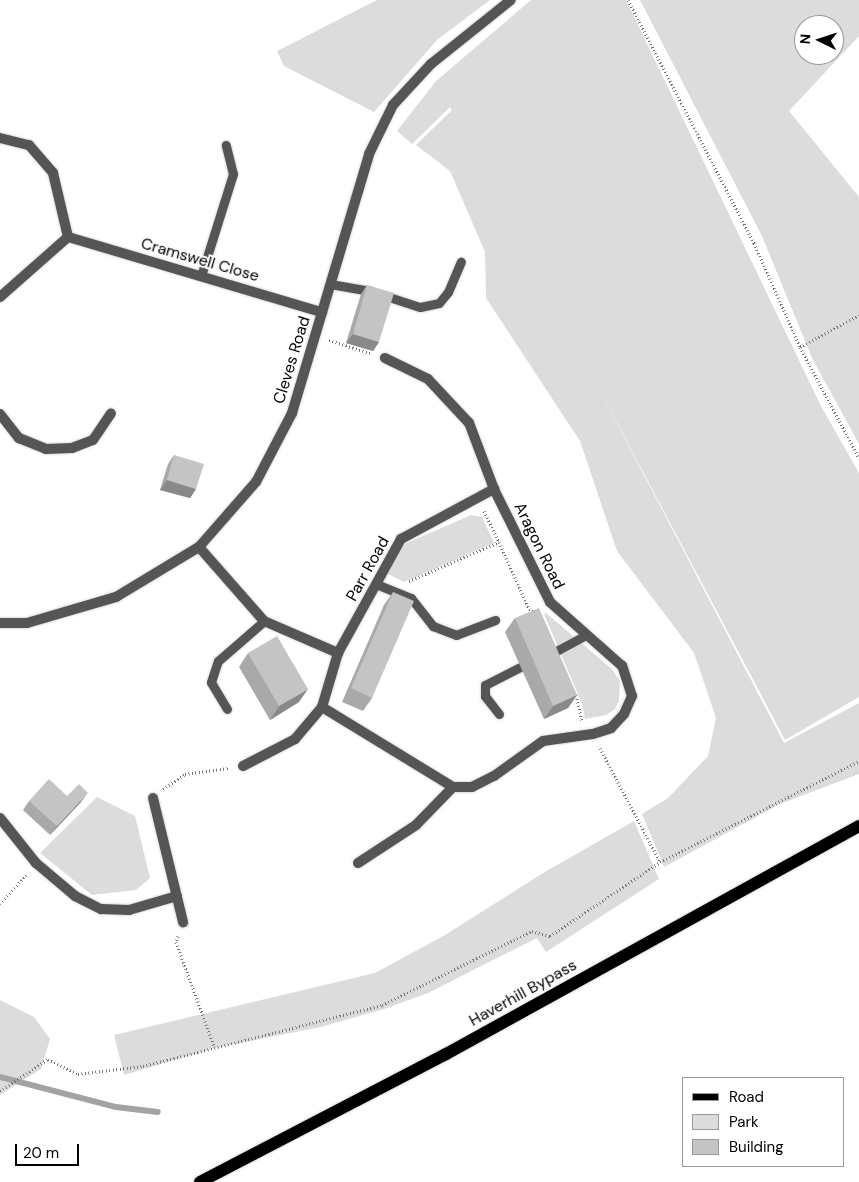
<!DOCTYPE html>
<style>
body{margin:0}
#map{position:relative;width:859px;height:1182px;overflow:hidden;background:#fff;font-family:"DM Sans",sans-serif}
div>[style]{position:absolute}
.green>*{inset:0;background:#dcdcdc}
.stream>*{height:6px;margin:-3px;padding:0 3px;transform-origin:3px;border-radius:3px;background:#a3a3a3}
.path>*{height:3px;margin-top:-1.5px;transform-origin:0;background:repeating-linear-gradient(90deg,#777 0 1px,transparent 0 3.5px)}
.roads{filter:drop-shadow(0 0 1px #dbdbdb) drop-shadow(0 0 1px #dbdbdb)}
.lane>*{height:9px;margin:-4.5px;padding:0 4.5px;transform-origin:4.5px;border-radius:4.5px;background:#555}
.street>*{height:10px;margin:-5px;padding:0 5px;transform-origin:5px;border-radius:5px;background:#555}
.primary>*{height:12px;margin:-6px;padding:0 6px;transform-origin:6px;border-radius:6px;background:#000}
.wall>*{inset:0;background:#a9a9a9}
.shaded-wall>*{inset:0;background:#898989}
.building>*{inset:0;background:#c4c4c4}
span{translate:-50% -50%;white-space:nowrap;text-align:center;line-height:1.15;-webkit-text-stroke:4px #fff;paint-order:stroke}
.street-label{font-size:16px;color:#000}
.legend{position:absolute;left:682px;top:1077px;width:162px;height:90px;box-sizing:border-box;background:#fff;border:1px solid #999;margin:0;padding:6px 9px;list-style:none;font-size:15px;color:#000}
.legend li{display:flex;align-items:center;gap:10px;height:25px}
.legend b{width:25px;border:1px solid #999}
.north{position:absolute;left:794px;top:15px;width:50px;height:50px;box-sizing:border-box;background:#fff;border:1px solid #999;border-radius:50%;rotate:274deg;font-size:14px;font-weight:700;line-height:20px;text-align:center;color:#000}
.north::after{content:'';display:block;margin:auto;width:18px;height:22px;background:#000;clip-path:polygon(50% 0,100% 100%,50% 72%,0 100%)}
.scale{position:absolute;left:15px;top:1144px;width:64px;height:22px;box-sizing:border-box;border:2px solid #000;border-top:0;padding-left:6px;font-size:15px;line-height:18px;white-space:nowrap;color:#000;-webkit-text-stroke:4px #fff;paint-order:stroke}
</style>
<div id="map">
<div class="green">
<div style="clip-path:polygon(377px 0,490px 0,437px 40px,374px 112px,284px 66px,277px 51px)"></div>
<div style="clip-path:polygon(531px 0,626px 0,821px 406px,859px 473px,859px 697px,785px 740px,589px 370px,784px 743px,859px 703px,859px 774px,780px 804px,664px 867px,642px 814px,668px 798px,708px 756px,716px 718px,694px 653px,617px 551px,580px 441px,486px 298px,485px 252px,450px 171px,416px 145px,452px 110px,450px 107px,412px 144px,397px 131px,436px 81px)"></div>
<div style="clip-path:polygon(evenodd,640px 0,859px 0,859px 36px,789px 111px,859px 197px,859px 444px,812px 358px,762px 236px,640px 0,804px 25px,834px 25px,834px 55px,804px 55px,804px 25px)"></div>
<div style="clip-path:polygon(471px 515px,482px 517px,494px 543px,404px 582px,386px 573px,405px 544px)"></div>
<div style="clip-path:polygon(546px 613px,612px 669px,620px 681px,619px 701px,615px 709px,606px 715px,585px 719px,582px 704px,544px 614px)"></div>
<div style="clip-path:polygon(97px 797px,135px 816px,150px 878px,136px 890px,92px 895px,40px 853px)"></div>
<div style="clip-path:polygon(634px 821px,659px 879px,546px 952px,537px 938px,428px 993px,384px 1009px,321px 1027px,215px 1048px,124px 1075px,114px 1035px,375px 973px,445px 935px,543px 873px)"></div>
<div style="clip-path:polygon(0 1000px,34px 1017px,50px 1039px,41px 1069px,0 1095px)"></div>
</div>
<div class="stream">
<div style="left:0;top:1077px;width:120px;rotate:14.5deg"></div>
<div style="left:116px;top:1107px;width:42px;rotate:6.8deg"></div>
</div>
<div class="path">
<div style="left:628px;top:0;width:274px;rotate:62.6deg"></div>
<div style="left:754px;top:243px;width:114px;rotate:66.1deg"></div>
<div style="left:800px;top:347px;width:126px;rotate:62deg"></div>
<div style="left:329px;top:340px;width:43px;rotate:17.6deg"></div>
<div style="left:800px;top:347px;width:67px;rotate:-28.5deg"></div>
<div style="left:484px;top:511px;width:34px;rotate:64deg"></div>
<div style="left:409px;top:581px;width:98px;rotate:-23.4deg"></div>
<div style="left:499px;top:542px;width:73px;rotate:65.9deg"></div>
<div style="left:529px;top:609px;width:7px;rotate:27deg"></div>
<div style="left:576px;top:695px;width:26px;rotate:77deg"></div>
<div style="left:600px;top:748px;width:129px;rotate:62.2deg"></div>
<div style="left:163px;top:789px;width:27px;rotate:-34deg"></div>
<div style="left:185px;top:774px;width:44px;rotate:-7.8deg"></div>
<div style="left:0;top:904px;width:39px;rotate:-48deg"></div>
<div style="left:178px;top:936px;width:6px;rotate:108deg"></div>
<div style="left:176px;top:942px;width:111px;rotate:69.9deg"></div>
<div style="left:0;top:1091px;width:58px;rotate:-33.7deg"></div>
<div style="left:48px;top:1059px;width:34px;rotate:27deg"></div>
<div style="left:78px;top:1074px;width:65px;rotate:-7deg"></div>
<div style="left:143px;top:1066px;width:247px;rotate:-14.3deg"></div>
<div style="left:382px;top:1005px;width:167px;rotate:-26.3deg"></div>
<div style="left:532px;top:931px;width:19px;rotate:16deg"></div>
<div style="left:550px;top:936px;width:133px;rotate:-33.9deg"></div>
<div style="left:660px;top:862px;width:223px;rotate:-26.9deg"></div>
</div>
<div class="roads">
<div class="lane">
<div style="left:201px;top:276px;width:107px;rotate:-72.6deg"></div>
<div style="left:233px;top:174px;width:30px;rotate:-104deg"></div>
<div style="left:330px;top:284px;width:41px;rotate:9.9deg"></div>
<div style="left:392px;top:298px;width:29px;rotate:18deg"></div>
<div style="left:420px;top:307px;width:19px;rotate:-12deg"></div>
<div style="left:439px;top:303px;width:14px;rotate:-51deg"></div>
<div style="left:448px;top:292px;width:33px;rotate:-67deg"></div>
<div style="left:376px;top:584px;width:38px;rotate:22deg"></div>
<div style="left:411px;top:598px;width:36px;rotate:52deg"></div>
<div style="left:433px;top:626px;width:25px;rotate:21deg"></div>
<div style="left:456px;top:635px;width:42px;rotate:-21deg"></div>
<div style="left:547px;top:656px;width:44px;rotate:-28.3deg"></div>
<div style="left:227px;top:709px;width:31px;rotate:-121deg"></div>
<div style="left:211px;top:682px;width:22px;rotate:-72deg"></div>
<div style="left:218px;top:661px;width:61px;rotate:-41deg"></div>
<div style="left:499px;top:714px;width:23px;rotate:-128deg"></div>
<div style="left:485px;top:696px;width:11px;rotate:-90deg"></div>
<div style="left:485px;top:685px;width:39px;rotate:-27deg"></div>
</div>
<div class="street">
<div style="left:0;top:138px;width:30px;rotate:14deg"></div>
<div style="left:29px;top:145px;width:37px;rotate:49deg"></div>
<div style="left:53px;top:173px;width:66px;rotate:76.8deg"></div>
<div style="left:0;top:297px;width:91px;rotate:-41.4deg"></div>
<div style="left:68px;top:237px;width:265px;rotate:16.5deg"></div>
<div style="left:0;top:414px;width:31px;rotate:52deg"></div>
<div style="left:19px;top:438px;width:29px;rotate:22deg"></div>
<div style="left:46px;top:449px;width:26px;rotate:-2deg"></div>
<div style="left:72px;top:448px;width:22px;rotate:-21deg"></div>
<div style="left:93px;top:440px;width:32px;rotate:-56deg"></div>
<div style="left:199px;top:547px;width:98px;rotate:48.7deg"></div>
<div style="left:264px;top:621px;width:81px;rotate:23.4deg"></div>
<div style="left:0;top:623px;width:27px"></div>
<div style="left:27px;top:623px;width:93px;rotate:-16.3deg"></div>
<div style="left:116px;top:597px;width:97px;rotate:-31.1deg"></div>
<div style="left:199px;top:547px;width:86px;rotate:-48.8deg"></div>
<div style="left:256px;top:482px;width:78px;rotate:-62.4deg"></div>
<div style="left:292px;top:413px;width:270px;rotate:-73.4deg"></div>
<div style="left:369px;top:154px;width:55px;rotate:-63.9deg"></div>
<div style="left:393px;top:105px;width:56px;rotate:-47.2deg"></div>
<div style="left:431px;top:64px;width:102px;rotate:-38.7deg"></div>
<div style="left:322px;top:707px;width:153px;rotate:31.4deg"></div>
<div style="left:453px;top:787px;width:19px"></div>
<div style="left:472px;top:787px;width:25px;rotate:-27deg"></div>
<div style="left:494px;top:776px;width:60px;rotate:-35.5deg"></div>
<div style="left:543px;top:741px;width:50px;rotate:-8deg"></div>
<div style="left:593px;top:734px;width:19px;rotate:-18deg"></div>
<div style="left:611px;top:728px;width:19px;rotate:-47deg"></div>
<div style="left:624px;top:714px;width:20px;rotate:-66deg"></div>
<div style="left:632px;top:696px;width:32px;rotate:-108deg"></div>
<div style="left:622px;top:666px;width:96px;rotate:-138.4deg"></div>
<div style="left:550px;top:602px;width:126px;rotate:-116.4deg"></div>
<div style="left:494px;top:489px;width:71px;rotate:-110.7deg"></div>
<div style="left:469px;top:423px;width:60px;rotate:-133deg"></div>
<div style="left:428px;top:379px;width:48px;rotate:-154deg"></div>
<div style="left:243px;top:766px;width:59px;rotate:-27.4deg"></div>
<div style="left:295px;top:739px;width:42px;rotate:-49.8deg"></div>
<div style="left:322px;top:707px;width:56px;rotate:-73.5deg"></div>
<div style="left:338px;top:653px;width:130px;rotate:-61.1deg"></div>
<div style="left:401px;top:539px;width:106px;rotate:-28.3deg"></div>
<div style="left:153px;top:798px;width:128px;rotate:76.4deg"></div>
<div style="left:0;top:818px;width:58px;rotate:51.3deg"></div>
<div style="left:36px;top:863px;width:51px;rotate:40.2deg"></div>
<div style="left:75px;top:896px;width:29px;rotate:27deg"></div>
<div style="left:101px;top:909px;width:28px;rotate:2deg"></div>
<div style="left:129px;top:910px;width:50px;rotate:-16.3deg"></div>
<div style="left:358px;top:863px;width:69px;rotate:-33.2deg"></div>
<div style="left:416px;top:825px;width:53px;rotate:-45.8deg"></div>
</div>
<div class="primary">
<div style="left:200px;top:1182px;width:277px;rotate:-27.5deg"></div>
<div style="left:446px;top:1054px;width:472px;rotate:-28.9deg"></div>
</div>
</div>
<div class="wall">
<div style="clip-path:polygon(367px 285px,379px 342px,373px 351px,346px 343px,361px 294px)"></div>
<div style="clip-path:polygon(174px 455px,196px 489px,190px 498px,160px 490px,168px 464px)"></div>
<div style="clip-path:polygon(393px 592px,372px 698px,363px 711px,342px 702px,384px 605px)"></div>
<div style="clip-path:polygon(515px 618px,577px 695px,568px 708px,544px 719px,505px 632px)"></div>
<div style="clip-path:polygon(248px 653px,299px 702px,270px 720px,239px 667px)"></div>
<div style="clip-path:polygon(67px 796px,81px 802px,50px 835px,23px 810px,29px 801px)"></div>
</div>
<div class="shaded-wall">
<div style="clip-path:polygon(353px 334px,379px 342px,373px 351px,346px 343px)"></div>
<div style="clip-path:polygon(167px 480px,196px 489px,190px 498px,160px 490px)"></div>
<div style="clip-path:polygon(308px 689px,299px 702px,270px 720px,279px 706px)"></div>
<div style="clip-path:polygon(577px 695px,568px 708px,544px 719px,553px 706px)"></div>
<div style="clip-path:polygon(88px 793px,81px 802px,50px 835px,57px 826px)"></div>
</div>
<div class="building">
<div style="clip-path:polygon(367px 285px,394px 293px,379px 342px,353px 334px)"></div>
<div style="clip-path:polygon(174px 455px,204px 464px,196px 489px,167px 480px)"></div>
<div style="clip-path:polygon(393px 592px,414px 601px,372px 698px,351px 688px)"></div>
<div style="clip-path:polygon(539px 608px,577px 695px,553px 706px,515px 618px)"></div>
<div style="clip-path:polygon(277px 636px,308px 689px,279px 706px,248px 653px)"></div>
<div style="clip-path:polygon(49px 779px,67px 796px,79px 784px,88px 793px,57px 826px,29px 801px)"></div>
</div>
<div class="street-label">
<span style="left:200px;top:260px;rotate:16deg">Cramswell Close</span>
<span style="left:292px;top:360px;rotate:-73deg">Cleves Road</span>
<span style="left:539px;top:546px;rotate:64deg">Aragon Road</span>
<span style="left:368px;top:569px;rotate:-61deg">Parr Road</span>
<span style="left:523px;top:993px;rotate:-29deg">Haverhill Bypass</span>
</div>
<ul class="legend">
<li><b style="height:6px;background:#000"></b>Road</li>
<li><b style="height:14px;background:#dcdcdc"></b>Park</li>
<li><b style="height:14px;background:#c4c4c4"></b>Building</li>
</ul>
<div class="north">N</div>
<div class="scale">20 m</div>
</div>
